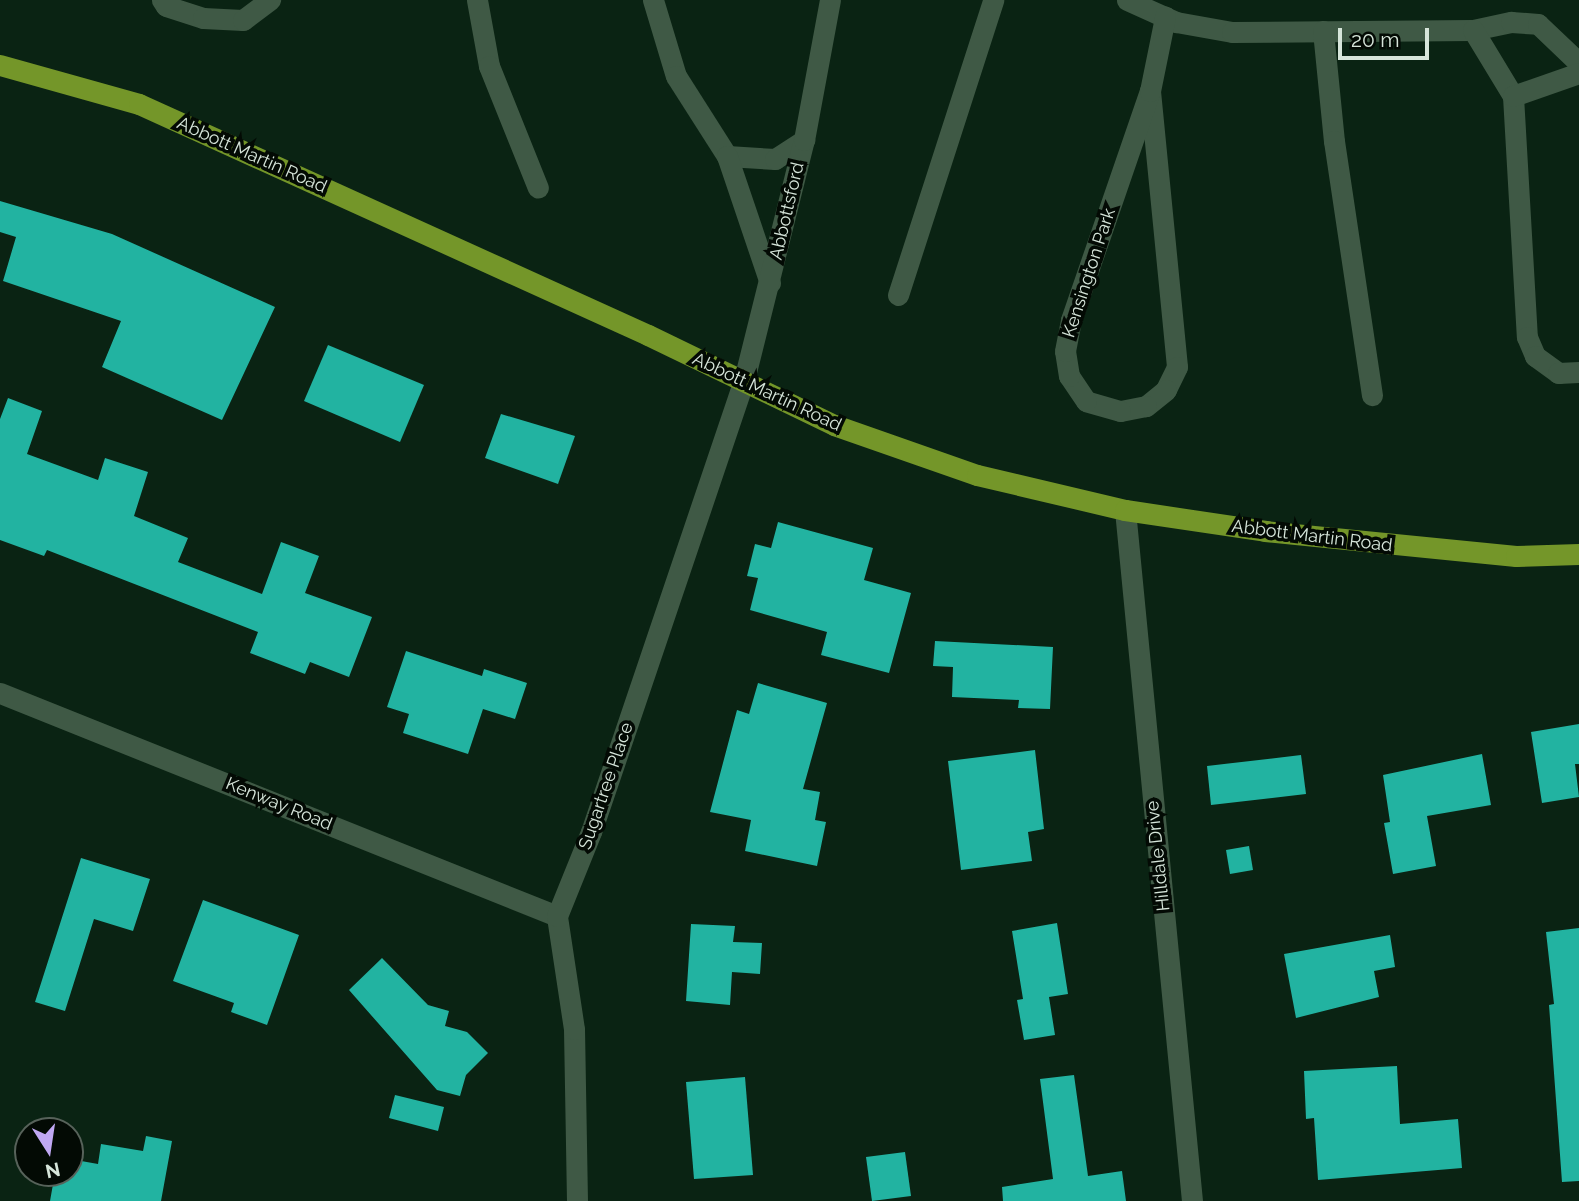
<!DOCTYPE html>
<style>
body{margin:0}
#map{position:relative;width:1579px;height:1201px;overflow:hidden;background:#0a2313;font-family:Raleway,sans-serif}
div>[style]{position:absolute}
.building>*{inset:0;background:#22b3a1}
.minor>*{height:21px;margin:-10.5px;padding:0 10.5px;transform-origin:10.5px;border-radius:10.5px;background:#3f5945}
.major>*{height:21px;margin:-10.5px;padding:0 10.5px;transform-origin:10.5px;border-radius:10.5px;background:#749629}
span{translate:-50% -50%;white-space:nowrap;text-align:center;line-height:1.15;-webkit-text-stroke:7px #030a04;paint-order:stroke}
.street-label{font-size:18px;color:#d6e5da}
.north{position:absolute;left:14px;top:1117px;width:70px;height:70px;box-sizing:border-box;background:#030a04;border:2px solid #57625a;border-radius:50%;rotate:168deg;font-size:19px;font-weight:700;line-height:28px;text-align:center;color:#d6e5da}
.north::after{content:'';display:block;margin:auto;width:24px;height:32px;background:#c0a8f3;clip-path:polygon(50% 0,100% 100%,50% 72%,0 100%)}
.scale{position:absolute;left:1338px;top:28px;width:91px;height:32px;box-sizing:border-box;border:4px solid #d6e5da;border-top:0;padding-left:9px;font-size:21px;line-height:24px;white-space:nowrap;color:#d6e5da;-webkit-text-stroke:5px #030a04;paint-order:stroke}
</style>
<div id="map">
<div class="building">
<div style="clip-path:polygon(0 201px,112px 234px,275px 307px,222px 420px,102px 367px,121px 321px,3px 281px,16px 237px,0 232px)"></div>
<div style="clip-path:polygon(328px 345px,424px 385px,400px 442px,304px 401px)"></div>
<div style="clip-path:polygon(8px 398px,42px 411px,27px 454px,98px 480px,105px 458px,148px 472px,134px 516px,188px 538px,178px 562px,262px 594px,281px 542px,319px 556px,305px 593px,372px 617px,349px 677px,310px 662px,305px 674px,250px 653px,258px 632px,47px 550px,44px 556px,0 540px,0 419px)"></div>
<div style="clip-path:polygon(501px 414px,575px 436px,558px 484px,485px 458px)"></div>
<div style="clip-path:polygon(778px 522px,873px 548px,864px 580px,911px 593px,889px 673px,821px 655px,827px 632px,750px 610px,758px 578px,747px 576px,755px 544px,771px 548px)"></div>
<div style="clip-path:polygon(935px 641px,1053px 647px,1050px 709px,1018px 708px,1019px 700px,952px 697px,953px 667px,933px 666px)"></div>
<div style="clip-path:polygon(406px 651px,482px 676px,484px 669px,527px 683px,515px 719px,483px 709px,468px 754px,403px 733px,409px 714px,387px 707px)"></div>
<div style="clip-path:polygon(758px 683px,827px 703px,803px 789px,820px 792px,815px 820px,826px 822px,817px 866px,745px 851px,751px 820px,710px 812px,737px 710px,749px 714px)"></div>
<div style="clip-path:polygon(1579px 724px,1579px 764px,1575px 764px,1579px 797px,1542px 803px,1531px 732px)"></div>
<div style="clip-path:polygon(1035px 750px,1044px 829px,1028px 832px,1032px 861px,961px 870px,948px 761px)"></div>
<div style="clip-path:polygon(1482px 754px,1491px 805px,1427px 816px,1436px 866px,1393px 874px,1384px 823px,1390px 822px,1383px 775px)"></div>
<div style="clip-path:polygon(1301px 755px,1306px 794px,1211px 805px,1207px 766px)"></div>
<div style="clip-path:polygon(1249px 846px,1253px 870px,1230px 874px,1226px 850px)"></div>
<div style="clip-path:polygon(81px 858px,150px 879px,133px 931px,94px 919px,65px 1011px,35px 1002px)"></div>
<div style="clip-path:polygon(203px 900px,299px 935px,267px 1025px,231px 1012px,234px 1003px,173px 981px)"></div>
<div style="clip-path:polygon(1057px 923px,1068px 994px,1049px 997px,1055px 1035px,1024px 1040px,1017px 1000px,1023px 999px,1012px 931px)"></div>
<div style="clip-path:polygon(691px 924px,735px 926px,733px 942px,762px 943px,760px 974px,732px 972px,730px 1005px,686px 1001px)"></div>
<div style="clip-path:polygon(1579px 928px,1579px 1181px,1562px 1182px,1549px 1005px,1554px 1004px,1546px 932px)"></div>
<div style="clip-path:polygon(1390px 935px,1395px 967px,1374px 971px,1379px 997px,1296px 1018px,1284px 954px)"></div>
<div style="clip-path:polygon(382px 958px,428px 1005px,449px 1011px,445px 1026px,467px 1032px,488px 1053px,466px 1075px,460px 1096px,437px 1090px,349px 990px)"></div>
<div style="clip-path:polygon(1397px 1066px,1400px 1124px,1458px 1119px,1462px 1168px,1318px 1180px,1314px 1118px,1306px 1119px,1304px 1071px)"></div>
<div style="clip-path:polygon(1074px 1075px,1088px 1176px,1122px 1171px,1126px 1201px,1003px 1201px,1002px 1187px,1053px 1179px,1040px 1079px)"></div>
<div style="clip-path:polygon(745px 1077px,753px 1175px,694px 1179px,686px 1082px)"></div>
<div style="clip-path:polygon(395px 1095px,444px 1107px,438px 1131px,389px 1118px)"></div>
<div style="clip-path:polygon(146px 1136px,172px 1141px,161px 1201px,50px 1201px,55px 1173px,70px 1173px,70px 1159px,98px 1164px,101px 1144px,143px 1151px)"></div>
<div style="clip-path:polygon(905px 1152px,911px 1196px,872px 1201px,866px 1157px)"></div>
</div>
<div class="minor">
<div style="left:162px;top:0;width:7px;rotate:56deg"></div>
<div style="left:166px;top:6px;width:39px;rotate:18deg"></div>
<div style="left:203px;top:18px;width:40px;rotate:2.9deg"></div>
<div style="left:243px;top:20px;width:34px;rotate:-37deg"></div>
<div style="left:477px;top:0;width:67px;rotate:79.7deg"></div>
<div style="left:489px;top:66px;width:131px;rotate:68.1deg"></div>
<div style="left:653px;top:0;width:79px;rotate:73.2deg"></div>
<div style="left:676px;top:76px;width:95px;rotate:57.5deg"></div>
<div style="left:727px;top:156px;width:48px;rotate:3.6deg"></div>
<div style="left:775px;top:159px;width:35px;rotate:-33deg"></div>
<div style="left:1127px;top:0;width:54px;rotate:24.2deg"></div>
<div style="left:1176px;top:22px;width:57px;rotate:10.1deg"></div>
<div style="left:1232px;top:32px;width:241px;rotate:-0.5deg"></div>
<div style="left:1473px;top:30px;width:39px;rotate:-12deg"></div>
<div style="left:1511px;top:22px;width:27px;rotate:4deg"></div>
<div style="left:1538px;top:24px;width:57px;rotate:43.6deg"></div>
<div style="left:1473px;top:30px;width:77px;rotate:58.8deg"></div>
<div style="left:1513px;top:96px;width:241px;rotate:86.7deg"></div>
<div style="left:1527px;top:337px;width:21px;rotate:67deg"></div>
<div style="left:1535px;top:356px;width:29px;rotate:36deg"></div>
<div style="left:1558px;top:373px;width:21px;rotate:-3deg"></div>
<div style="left:1323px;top:31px;width:111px;rotate:84.3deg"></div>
<div style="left:1334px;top:141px;width:257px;rotate:81.5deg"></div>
<div style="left:1150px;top:91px;width:277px;rotate:84.4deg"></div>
<div style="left:1177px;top:367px;width:25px;rotate:116deg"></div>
<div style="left:1166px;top:390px;width:26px;rotate:141deg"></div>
<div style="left:1146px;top:406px;width:26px;rotate:169deg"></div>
<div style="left:1120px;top:411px;width:35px;rotate:-164deg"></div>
<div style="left:1086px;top:401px;width:30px;rotate:-124deg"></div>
<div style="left:1069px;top:376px;width:25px;rotate:-99deg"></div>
<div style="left:1065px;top:351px;width:32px;rotate:-79deg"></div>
<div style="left:1071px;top:320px;width:242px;rotate:-71deg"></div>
<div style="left:1150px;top:91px;width:76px;rotate:-78.5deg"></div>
<div style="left:1513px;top:96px;width:70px;rotate:-19.2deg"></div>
<div style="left:727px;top:156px;width:134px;rotate:71.3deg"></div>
<div style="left:898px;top:295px;width:310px;rotate:-72.1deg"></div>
<div style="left:1125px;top:510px;width:694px;rotate:84.46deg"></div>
<div style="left:0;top:693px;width:600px;rotate:21.82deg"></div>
<div style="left:577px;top:1201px;width:172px;rotate:-91deg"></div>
<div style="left:574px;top:1029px;width:114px;rotate:-98.6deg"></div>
<div style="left:557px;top:916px;width:91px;rotate:-68deg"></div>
<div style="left:591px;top:832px;width:473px;rotate:-71.3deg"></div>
<div style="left:743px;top:384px;width:252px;rotate:-76deg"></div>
<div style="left:804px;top:140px;width:142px;rotate:-79.5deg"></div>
</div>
<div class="major">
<div style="left:0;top:65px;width:144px;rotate:15.7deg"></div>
<div style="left:139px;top:104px;width:559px;rotate:24.41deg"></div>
<div style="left:648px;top:335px;width:207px;rotate:25.8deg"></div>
<div style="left:834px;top:425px;width:151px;rotate:19.3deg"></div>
<div style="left:977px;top:475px;width:152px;rotate:13.3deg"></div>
<div style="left:1125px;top:510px;width:142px;rotate:8.5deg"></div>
<div style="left:1265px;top:531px;width:252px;rotate:5.7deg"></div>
<div style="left:1516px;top:556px;width:63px;rotate:-1.8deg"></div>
</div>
<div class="street-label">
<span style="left:252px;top:155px;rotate:24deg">Abbott Martin Road</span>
<span style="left:787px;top:211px;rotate:-77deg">Abbottsford</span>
<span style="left:1089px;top:273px;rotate:-72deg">Kensington Park</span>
<span style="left:767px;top:392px;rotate:25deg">Abbott Martin Road</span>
<span style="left:1312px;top:536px;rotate:7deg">Abbott Martin Road</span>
<span style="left:606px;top:786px;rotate:-71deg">Sugartree Place</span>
<span style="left:279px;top:804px;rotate:22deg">Kenway Road</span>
<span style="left:1158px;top:856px;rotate:-96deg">Hilldale Drive</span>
</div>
<div class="north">N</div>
<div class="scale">20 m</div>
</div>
